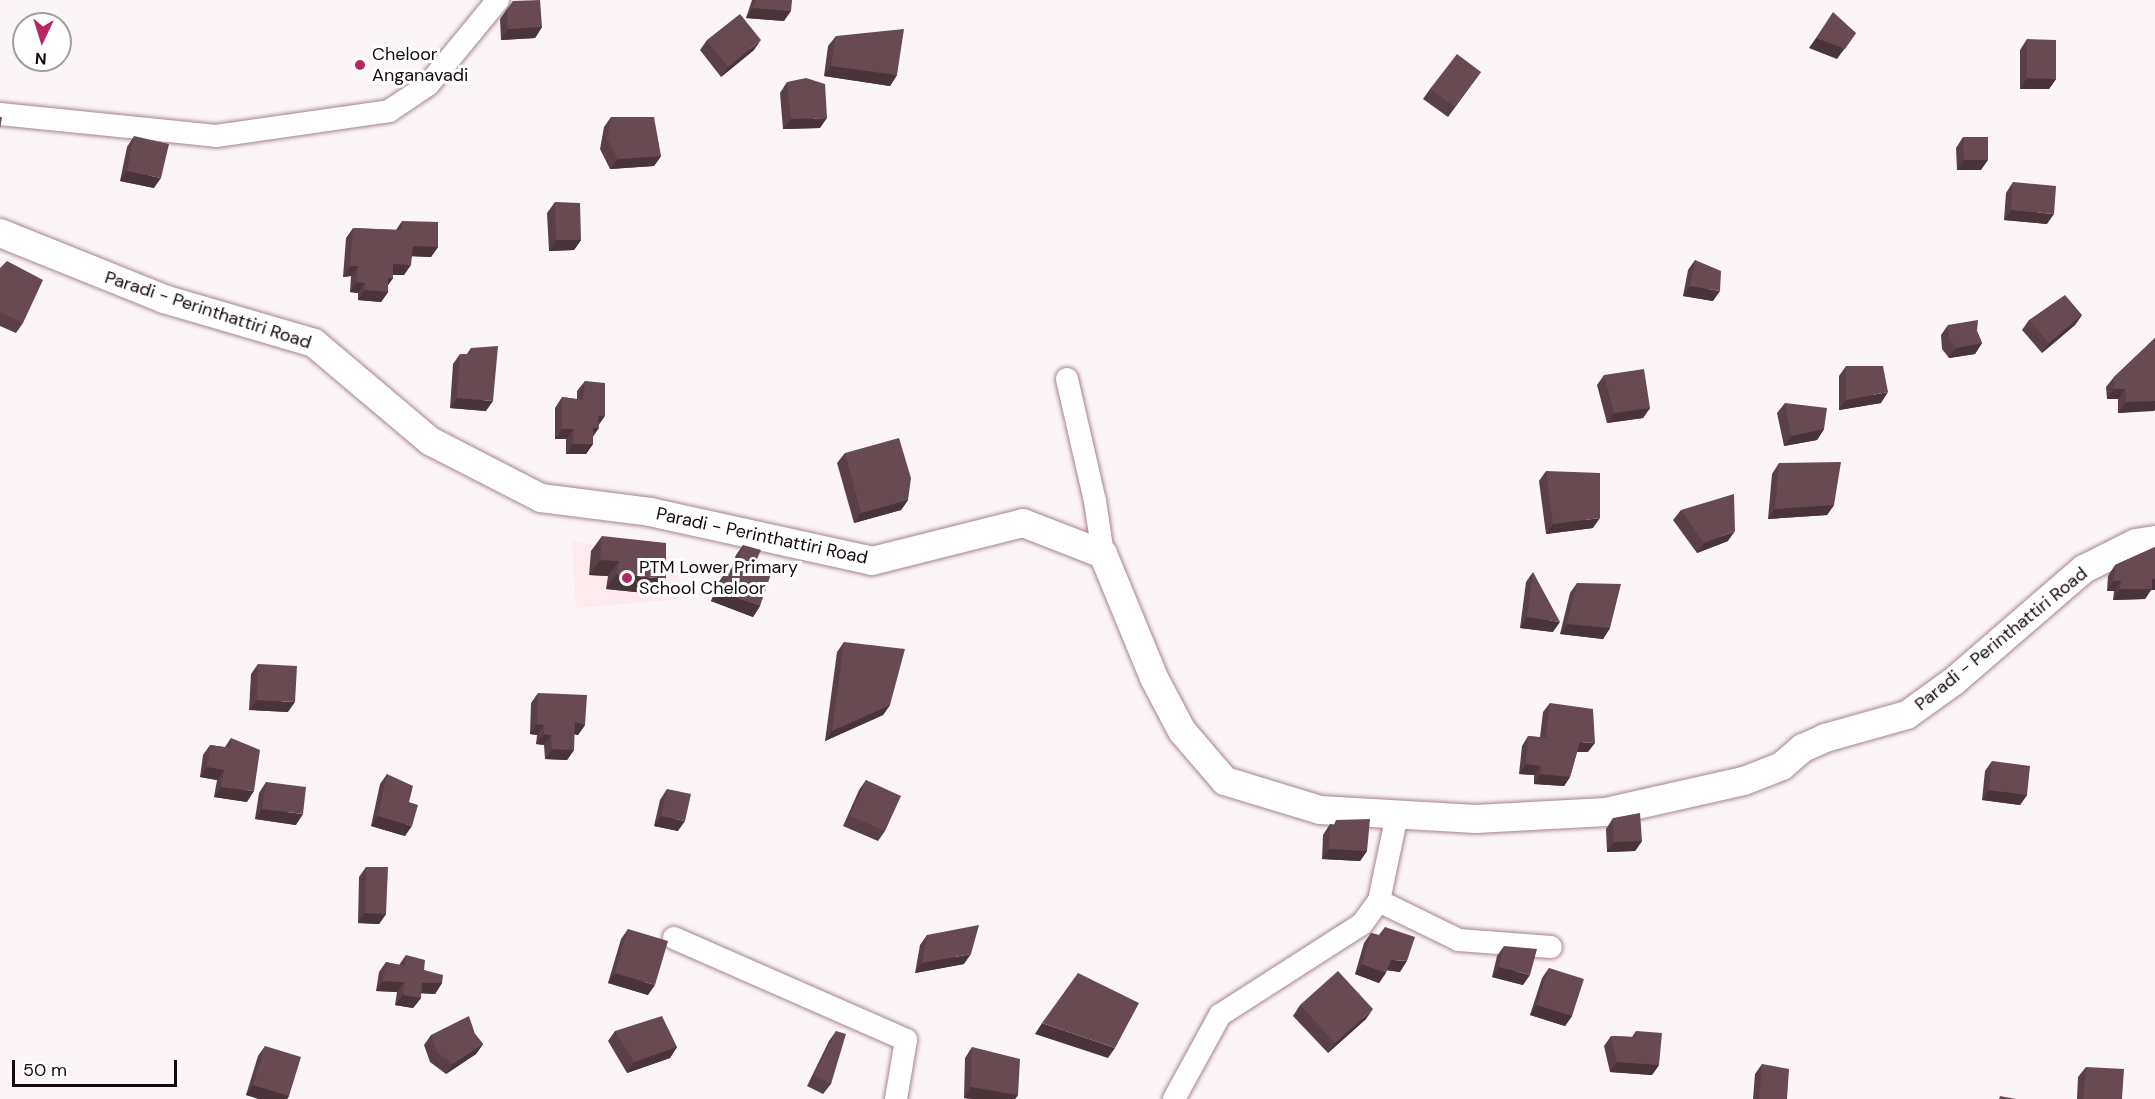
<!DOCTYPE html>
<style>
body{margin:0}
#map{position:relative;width:2155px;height:1099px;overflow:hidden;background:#fcf5f7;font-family:"DM Sans",sans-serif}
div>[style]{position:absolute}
.built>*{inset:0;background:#fceaee}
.roads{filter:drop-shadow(0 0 2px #a4848d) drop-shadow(0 0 2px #a4848d)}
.minor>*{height:22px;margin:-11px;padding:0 11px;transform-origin:11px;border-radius:11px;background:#fff}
.major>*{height:28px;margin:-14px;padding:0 14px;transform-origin:14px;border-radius:14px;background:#fff}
.wall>*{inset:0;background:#594047}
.shaded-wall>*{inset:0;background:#483439}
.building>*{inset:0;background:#674a52}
.dots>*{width:16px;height:16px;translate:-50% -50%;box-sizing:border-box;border:3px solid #fff;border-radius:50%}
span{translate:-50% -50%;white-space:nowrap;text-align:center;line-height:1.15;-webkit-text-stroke:6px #fff;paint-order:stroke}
.poi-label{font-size:18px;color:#14090c}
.left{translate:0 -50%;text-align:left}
.street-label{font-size:18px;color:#14090c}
.north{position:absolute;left:12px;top:12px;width:60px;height:60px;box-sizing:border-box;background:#fff;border:2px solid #a19d9e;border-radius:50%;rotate:184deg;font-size:16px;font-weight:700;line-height:24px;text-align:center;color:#14090c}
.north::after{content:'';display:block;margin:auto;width:21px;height:27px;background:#b42965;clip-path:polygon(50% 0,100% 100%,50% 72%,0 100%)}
.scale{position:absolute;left:12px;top:1060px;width:165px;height:27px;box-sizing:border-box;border:3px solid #14090c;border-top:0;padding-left:8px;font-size:18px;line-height:21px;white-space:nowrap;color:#14090c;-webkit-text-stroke:4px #fff;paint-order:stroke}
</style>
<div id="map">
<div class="built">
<div style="clip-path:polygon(572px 541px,676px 557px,682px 599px,576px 608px)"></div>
</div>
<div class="roads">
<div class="minor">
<div style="left:0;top:114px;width:217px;rotate:5.8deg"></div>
<div style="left:216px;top:136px;width:175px;rotate:-8.2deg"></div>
<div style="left:389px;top:111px;width:47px;rotate:-33.7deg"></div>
<div style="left:428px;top:85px;width:110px;rotate:-50.5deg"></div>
<div style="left:1067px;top:379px;width:125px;rotate:77.1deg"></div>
<div style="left:1095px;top:501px;width:54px;rotate:81.4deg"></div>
<div style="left:1379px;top:901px;width:89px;rotate:26deg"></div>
<div style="left:1459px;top:940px;width:92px;rotate:4.4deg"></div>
<div style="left:674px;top:938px;width:253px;rotate:23.7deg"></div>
<div style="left:906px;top:1040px;width:60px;rotate:99.6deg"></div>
<div style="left:1174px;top:1099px;width:96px;rotate:-61.3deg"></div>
<div style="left:1220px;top:1015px;width:169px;rotate:-32.7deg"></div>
<div style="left:1362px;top:924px;width:29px;rotate:-54deg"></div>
<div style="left:1379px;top:901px;width:88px;rotate:-78.2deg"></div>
</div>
<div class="major">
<div style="left:0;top:233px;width:177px;rotate:21.9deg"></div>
<div style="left:164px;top:299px;width:156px;rotate:16.3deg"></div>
<div style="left:314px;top:343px;width:152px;rotate:40.2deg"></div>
<div style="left:430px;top:441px;width:125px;rotate:27.2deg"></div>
<div style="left:541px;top:498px;width:110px;rotate:7.3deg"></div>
<div style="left:650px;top:512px;width:227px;rotate:12.4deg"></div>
<div style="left:872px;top:561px;width:156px;rotate:-14.1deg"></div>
<div style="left:1023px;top:523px;width:86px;rotate:21.2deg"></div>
<div style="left:1103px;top:554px;width:134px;rotate:67.6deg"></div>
<div style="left:1154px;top:678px;width:60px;rotate:62.2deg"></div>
<div style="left:1182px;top:731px;width:66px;rotate:49.3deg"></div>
<div style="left:1225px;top:781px;width:99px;rotate:17deg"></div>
<div style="left:1320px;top:810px;width:156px;rotate:3.3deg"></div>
<div style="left:1476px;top:819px;width:130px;rotate:-3.1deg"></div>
<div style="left:1606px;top:812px;width:141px;rotate:-12.7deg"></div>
<div style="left:1744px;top:781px;width:41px;rotate:-21.5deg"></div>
<div style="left:1782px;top:766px;width:28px;rotate:-41deg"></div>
<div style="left:1803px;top:748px;width:24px;rotate:-24deg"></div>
<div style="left:1825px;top:738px;width:85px;rotate:-15.7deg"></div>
<div style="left:1907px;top:715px;width:57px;rotate:-35.7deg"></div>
<div style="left:1953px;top:682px;width:173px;rotate:-40.8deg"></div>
<div style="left:2084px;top:569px;width:58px;rotate:-26.6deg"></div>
<div style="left:2136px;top:543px;width:19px;rotate:-9deg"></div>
</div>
</div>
<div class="wall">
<div style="clip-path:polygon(752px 0,792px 0,784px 21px,746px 18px)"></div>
<div style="clip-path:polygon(507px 9px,542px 27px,535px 38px,501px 40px,500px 19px)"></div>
<div style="clip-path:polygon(836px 36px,897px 75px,890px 86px,824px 76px,828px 46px)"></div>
<div style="clip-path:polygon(2027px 39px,2056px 79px,2049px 89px,2020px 89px,2020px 50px)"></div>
<div style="clip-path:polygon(707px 40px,754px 50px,721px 77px,700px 50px)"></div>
<div style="clip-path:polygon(1481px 72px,1448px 117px,1423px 99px,1430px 89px)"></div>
<div style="clip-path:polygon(787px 82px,820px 128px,783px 129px,780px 93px)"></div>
<div style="clip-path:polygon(611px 117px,661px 156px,654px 166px,610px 169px,600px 149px,604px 127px)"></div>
<div style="clip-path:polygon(134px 136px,154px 188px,120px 181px,127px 147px)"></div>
<div style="clip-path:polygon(1963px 137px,1981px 170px,1957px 170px,1956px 148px)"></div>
<div style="clip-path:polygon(2013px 182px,2047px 224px,2004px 220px,2006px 193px)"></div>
<div style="clip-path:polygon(555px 202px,581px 240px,574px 250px,549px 251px,547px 213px)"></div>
<div style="clip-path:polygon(402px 221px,438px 247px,431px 257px,412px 256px,404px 275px,393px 275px,393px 278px,388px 285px,388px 292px,381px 302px,358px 300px,358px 293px,350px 292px,351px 276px,343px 277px,346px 238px,353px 228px,396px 230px)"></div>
<div style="clip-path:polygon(1695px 260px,1713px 301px,1683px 296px,1688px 270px)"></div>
<div style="clip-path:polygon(0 268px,23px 323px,16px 333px,0 326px)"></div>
<div style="clip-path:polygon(2082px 315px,2075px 325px,2042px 353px,2022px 330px,2029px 320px)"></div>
<div style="clip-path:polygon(1948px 325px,1977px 331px,1982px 343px,1975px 354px,1949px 358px,1942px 349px,1941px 335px)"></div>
<div style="clip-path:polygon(2155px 338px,2155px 410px,2118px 413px,2118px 399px,2107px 399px,2106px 387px,2114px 377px)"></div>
<div style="clip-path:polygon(471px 348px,486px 411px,450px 408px,453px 364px,460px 354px,467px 354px)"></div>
<div style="clip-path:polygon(1846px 366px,1881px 403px,1839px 410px,1839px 376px)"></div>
<div style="clip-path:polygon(1604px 375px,1650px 408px,1643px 418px,1607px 423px,1597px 385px)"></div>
<div style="clip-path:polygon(585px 381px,599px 424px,593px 436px,593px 444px,586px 454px,566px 454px,566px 439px,555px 439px,555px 408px,562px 397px,577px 399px,577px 391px)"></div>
<div style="clip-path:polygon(1785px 403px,1824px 429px,1817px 440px,1784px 446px,1777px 413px)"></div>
<div style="clip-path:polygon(845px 453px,908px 500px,901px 510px,854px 523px,837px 463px)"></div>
<div style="clip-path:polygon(1779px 463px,1834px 505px,1827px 515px,1768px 519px,1772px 474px)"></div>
<div style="clip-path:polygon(1546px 471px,1593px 528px,1546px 534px,1539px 481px)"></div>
<div style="clip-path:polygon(1681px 510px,1728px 541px,1697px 553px,1673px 520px)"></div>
<div style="clip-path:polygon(602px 536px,655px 594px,606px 589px,608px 576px,589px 575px,591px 551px)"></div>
<div style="clip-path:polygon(743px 545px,756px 561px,760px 606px,753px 617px,711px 601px,718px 583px,725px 573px,729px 574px,736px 555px)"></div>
<div style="clip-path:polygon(2155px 547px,2155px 590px,2151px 590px,2145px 599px,2113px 600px,2114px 591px,2107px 591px,2108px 576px,2115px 565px)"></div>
<div style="clip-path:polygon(1533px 572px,1553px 632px,1520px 628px,1526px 582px)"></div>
<div style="clip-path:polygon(1577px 583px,1610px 628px,1603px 639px,1560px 634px,1570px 593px)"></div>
<div style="clip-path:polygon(844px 642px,890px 705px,883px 715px,825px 741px,837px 652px)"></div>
<div style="clip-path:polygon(258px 664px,288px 712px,249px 710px,251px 674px)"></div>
<div style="clip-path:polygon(538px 693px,585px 725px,578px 735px,574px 734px,574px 750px,567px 760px,545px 759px,544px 745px,536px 744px,537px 735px,530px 734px,531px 703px)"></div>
<div style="clip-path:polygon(1550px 703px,1588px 752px,1577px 752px,1570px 777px,1564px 786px,1534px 784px,1534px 775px,1519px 774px,1522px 746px,1528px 736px,1540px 737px,1543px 712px)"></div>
<div style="clip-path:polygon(231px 738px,247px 802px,214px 797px,217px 780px,200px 777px,203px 755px,210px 745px,225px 747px)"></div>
<div style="clip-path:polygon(1992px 761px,2027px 795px,2020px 805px,1982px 800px,1985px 771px)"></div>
<div style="clip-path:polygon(387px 774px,409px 802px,405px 836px,371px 826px,380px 784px)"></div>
<div style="clip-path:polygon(866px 780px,885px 831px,878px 841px,843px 826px,859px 790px)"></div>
<div style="clip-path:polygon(266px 782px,296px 825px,255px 819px,259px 793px)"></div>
<div style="clip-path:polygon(667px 789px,678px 831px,654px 826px,660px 800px)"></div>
<div style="clip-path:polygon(1613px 818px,1642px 841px,1635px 851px,1607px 852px,1606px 829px)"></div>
<div style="clip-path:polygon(1336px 820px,1367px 851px,1360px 861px,1322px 859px,1323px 835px,1330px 824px,1334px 825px)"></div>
<div style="clip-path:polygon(366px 867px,386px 914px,379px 924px,358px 923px,359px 877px)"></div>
<div style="clip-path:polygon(1385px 927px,1400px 972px,1387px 970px,1379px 983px,1355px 974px,1364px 943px,1371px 933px,1379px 935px)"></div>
<div style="clip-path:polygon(628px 929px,648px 995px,608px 983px,621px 939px)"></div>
<div style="clip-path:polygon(927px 935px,964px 964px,915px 973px,920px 945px)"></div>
<div style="clip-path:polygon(1504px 946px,1523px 985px,1492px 977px,1497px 956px)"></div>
<div style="clip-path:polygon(406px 955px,424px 970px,442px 983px,435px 994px,421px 993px,421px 998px,413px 1008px,395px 1005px,397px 992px,376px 991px,379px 972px,386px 962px,399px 965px)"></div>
<div style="clip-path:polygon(1549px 968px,1572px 1016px,1565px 1026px,1530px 1015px,1542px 978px)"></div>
<div style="clip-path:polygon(1300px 1005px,1366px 1019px,1328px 1053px,1293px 1016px)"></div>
<div style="clip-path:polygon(615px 1031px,677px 1047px,670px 1058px,627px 1073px,608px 1041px)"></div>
<div style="clip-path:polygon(836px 1031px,831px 1084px,823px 1094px,807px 1086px,829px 1041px)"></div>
<div style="clip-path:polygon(1636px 1031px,1659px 1065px,1652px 1075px,1610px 1072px,1604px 1046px,1611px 1036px,1632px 1037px)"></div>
<div style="clip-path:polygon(475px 1034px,483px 1044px,476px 1054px,446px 1074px,430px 1062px,424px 1045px,431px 1035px)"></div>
<div style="clip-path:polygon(265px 1046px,289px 1096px,287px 1099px,259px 1099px,246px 1095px,258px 1056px)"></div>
<div style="clip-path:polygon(972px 1047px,1018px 1095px,1015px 1099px,972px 1099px,964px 1098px,965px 1058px)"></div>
<div style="clip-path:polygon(1762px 1064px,1787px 1099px,1753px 1099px,1755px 1074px)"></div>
<div style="clip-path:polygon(2086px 1067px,2122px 1099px,2077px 1099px,2078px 1077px)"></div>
</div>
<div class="shaded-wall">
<div style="clip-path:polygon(753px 8px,791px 11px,784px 21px,746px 18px)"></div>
<div style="clip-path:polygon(542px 27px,535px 38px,501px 40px,508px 29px)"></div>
<div style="clip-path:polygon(1856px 33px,1837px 59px,1809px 48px,1816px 38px)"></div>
<div style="clip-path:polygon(761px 40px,754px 50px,721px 77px,728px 67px)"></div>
<div style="clip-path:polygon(831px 66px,897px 75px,890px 86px,824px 76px)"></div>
<div style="clip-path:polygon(2027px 78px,2056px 79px,2049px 89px,2020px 89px)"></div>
<div style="clip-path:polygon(827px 118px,820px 128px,783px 129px,791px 119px)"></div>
<div style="clip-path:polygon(661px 156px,654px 166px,610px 169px,618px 159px)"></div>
<div style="clip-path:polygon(1964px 160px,1988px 160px,1981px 170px,1957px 170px)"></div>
<div style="clip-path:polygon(127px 171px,161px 178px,154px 188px,120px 181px)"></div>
<div style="clip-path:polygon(2011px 210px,2054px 214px,2047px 224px,2004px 220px)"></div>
<div style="clip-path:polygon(556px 240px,581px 240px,574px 250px,549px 251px)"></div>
<div style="clip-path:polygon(413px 246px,438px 247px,431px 257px,405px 256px)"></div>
<div style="clip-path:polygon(393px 264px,411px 265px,404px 275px,386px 275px)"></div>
<div style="clip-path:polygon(350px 266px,358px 266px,351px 276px,343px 277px)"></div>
<div style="clip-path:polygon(388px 278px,393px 278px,386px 288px)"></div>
<div style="clip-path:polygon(357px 282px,365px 283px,358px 293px,350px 292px)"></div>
<div style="clip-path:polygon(1690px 286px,1720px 291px,1713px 301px,1683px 296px)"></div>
<div style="clip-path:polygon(365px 290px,388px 292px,381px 302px,358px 300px)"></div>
<div style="clip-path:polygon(2082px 315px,2075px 325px,2042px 353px,2049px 343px)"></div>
<div style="clip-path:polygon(1982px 343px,1975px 354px,1949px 358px,1956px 348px)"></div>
<div style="clip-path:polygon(2114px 389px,2125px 389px,2118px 399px,2107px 399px)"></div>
<div style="clip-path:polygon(1888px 392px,1881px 403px,1839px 410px,1846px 400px)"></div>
<div style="clip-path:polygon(457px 398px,493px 401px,486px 411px,450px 408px)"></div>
<div style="clip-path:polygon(2155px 401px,2155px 410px,2154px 411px,2118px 413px,2126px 402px)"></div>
<div style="clip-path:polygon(1650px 408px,1643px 418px,1607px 423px,1614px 413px)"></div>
<div style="clip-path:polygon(598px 416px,605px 416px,598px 426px)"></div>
<div style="clip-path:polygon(593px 428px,599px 428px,592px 438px)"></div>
<div style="clip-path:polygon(562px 429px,574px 429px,566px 439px,555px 439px)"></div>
<div style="clip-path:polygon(1824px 429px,1817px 440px,1784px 446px,1791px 436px)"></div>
<div style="clip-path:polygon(573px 444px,593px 444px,586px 454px,566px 454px)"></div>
<div style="clip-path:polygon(908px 500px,901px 510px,854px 523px,861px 513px)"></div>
<div style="clip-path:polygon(1834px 505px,1827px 515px,1768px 519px,1775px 509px)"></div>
<div style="clip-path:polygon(1600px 518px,1593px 528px,1546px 534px,1553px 524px)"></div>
<div style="clip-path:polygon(1735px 531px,1728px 541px,1697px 553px,1704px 543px)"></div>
<div style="clip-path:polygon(600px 560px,619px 561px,608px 576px,589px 575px)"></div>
<div style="clip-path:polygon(617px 574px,666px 579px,655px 594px,606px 589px)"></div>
<div style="clip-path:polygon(2152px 579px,2155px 579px,2155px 590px,2151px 590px,2145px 599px,2113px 600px,2120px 589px)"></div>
<div style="clip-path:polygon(2114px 581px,2121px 581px,2114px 591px,2107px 591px)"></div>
<div style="clip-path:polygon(718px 591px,760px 606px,753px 617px,711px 601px)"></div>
<div style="clip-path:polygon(1527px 617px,1560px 622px,1553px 632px,1520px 628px)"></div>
<div style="clip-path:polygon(1567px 624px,1610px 628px,1603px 639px,1560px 634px)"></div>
<div style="clip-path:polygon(257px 700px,295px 702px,288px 712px,249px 710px)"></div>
<div style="clip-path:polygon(890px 705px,883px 715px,825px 741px,832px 731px)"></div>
<div style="clip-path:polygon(575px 722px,585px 725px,578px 735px,568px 733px)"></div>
<div style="clip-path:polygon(537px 724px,544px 725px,537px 735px,530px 734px)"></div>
<div style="clip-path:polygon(544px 734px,551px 735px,544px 745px,536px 744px)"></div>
<div style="clip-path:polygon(1580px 742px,1595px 743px,1588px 752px,1573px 752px)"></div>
<div style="clip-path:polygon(552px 749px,574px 750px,567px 760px,545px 759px)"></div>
<div style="clip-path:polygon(1526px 764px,1541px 766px,1534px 775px,1519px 774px)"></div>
<div style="clip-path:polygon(207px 767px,224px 770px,217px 780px,200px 777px)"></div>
<div style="clip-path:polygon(1541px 774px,1570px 777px,1564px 786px,1534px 784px)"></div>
<div style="clip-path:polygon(221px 787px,254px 791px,247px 802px,214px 797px)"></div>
<div style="clip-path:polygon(1989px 790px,2027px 795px,2020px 805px,1982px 800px)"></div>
<div style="clip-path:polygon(262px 809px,303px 814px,296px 825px,255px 819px)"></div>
<div style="clip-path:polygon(378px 816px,412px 826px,405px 836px,371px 826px)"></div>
<div style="clip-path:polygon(661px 816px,685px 821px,678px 831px,654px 826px)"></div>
<div style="clip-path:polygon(1642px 841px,1635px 851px,1607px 852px,1614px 842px)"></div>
<div style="clip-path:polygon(1329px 849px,1367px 851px,1360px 861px,1322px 859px)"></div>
<div style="clip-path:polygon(365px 913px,386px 914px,379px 924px,358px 923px)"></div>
<div style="clip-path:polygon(971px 954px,964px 964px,915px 973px,922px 963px)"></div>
<div style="clip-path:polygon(1391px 960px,1407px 961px,1400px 972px,1384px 970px)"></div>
<div style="clip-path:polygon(1362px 964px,1386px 973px,1379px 983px,1355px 974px)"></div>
<div style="clip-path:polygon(1499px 967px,1530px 975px,1523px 985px,1492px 977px)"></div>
<div style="clip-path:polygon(615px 973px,655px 985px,648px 995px,608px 983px)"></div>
<div style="clip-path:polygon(383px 981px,404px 982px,397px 992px,376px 991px)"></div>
<div style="clip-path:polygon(422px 983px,442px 983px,435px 994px,415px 993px)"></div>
<div style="clip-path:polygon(403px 995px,421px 998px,413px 1008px,395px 1005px)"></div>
<div style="clip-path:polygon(1537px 1005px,1572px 1016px,1565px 1026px,1530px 1015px)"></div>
<div style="clip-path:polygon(1373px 1009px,1366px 1019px,1328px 1053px,1335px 1043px)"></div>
<div style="clip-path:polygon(1042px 1023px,1115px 1048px,1108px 1058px,1035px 1034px)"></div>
<div style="clip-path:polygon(483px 1044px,476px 1054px,446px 1074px,453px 1064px)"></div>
<div style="clip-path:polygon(677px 1047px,670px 1058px,627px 1073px,634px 1062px)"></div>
<div style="clip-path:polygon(1617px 1062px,1659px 1065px,1652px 1075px,1610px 1072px)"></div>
<div style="clip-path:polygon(253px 1085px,289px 1096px,287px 1099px,259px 1099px,246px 1095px)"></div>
<div style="clip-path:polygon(971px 1087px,1018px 1095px,1015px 1099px,972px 1099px,964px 1098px)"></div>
</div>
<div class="building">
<div style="clip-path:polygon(540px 0,542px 27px,508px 29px,507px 9px,513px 1px)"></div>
<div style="clip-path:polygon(756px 0,792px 0,791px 11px,753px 8px)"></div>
<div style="clip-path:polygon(1833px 12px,1856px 33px,1845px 49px,1816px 38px)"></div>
<div style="clip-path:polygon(740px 14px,761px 40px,728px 67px,707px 40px)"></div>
<div style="clip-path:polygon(904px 29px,897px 75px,831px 66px,836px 36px)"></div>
<div style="clip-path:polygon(2027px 39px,2056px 40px,2056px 79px,2027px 78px)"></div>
<div style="clip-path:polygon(1457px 54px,1481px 72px,1455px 107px,1430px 89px)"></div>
<div style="clip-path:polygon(806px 78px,825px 84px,827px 118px,791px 119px,787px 82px)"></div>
<div style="clip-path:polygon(0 117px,2px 117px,0 129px)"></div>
<div style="clip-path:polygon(611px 117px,654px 117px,661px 156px,618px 159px,607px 139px)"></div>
<div style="clip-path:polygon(134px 136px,169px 144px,161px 178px,127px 171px)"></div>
<div style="clip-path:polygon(1963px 137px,1988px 137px,1988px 160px,1964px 160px)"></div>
<div style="clip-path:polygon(2013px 182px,2056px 186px,2054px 214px,2011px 210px)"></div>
<div style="clip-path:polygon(555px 202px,580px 203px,581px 240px,556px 240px)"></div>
<div style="clip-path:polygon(402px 221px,438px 222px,438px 247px,413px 246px,411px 265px,393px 264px,393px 278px,388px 278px,388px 292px,365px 290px,365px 283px,357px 282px,358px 266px,350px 266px,353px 228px,402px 230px)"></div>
<div style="clip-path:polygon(1695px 260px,1721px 271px,1720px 291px,1690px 286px)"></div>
<div style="clip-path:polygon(7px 261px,43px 280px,23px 323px,0 312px,0 268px)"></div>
<div style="clip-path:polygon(2065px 295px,2082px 315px,2049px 343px,2029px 320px)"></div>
<div style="clip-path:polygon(1978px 320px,1977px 331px,1982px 343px,1956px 348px,1949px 339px,1948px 325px)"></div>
<div style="clip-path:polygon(2155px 338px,2155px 401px,2126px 402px,2125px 389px,2114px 389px,2114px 377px)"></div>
<div style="clip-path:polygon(498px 346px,493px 401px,457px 398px,460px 354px,470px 354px,471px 348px)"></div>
<div style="clip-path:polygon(1846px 366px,1883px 366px,1888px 392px,1846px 400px)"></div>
<div style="clip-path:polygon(1644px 369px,1650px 408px,1614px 413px,1604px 375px)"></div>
<div style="clip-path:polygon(585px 381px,605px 383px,605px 416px,598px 416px,599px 428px,593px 428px,593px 444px,573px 444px,574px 429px,562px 429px,562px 397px,583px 400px)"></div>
<div style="clip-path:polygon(1785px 403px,1827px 408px,1824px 429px,1791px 436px)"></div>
<div style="clip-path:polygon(899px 438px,911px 478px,908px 500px,861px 513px,845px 453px)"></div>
<div style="clip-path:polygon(1841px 462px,1834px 505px,1775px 509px,1779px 463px)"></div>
<div style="clip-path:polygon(1546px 471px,1600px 473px,1600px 518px,1553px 524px)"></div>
<div style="clip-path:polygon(1734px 494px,1735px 531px,1704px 543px,1681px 510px)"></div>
<div style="clip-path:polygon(602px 536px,666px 543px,666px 579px,617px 574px,619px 561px,600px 560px)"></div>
<div style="clip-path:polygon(743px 545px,761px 550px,756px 561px,773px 568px,760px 606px,718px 591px,725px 573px,733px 575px)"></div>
<div style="clip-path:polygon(2155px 547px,2155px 579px,2152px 579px,2152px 589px,2120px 589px,2121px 581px,2114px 581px,2115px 565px)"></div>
<div style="clip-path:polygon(1533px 572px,1560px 622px,1527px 617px)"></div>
<div style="clip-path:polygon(1577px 583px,1621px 584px,1610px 628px,1567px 624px)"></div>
<div style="clip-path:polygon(844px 642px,905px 649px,890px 705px,832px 731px)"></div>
<div style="clip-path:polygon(258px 664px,297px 666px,295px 702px,257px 700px)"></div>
<div style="clip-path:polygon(538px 693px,587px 695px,585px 725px,575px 722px,574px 750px,552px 749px,551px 735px,544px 734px,544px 725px,537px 724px)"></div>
<div style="clip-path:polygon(1550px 703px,1593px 709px,1595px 743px,1580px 742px,1570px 777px,1541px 774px,1541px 766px,1526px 764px,1528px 736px,1546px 738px)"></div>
<div style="clip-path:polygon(231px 738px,260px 750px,254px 791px,221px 787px,224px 770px,207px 767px,210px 745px,230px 748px)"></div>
<div style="clip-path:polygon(1992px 761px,2030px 766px,2027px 795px,1989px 790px)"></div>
<div style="clip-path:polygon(387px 774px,413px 786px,409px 802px,418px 805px,412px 826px,378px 816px)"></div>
<div style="clip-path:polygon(866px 780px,901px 796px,885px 831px,850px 816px)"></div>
<div style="clip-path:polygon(266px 782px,306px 787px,303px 814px,262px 809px)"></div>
<div style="clip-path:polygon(667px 789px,691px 794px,685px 821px,661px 816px)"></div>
<div style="clip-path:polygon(1640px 813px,1642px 841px,1614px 842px,1613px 818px)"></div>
<div style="clip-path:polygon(1370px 819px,1367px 851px,1329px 849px,1330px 824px,1336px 825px,1336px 820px)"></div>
<div style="clip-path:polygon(366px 867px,388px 867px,386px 914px,365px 913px)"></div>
<div style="clip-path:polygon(979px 925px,971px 954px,922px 963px,927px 935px)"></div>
<div style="clip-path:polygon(1385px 927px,1415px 937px,1407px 961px,1391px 960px,1386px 973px,1362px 964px,1371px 933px,1382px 936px)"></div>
<div style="clip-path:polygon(628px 929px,668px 941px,655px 985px,615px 973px)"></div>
<div style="clip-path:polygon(1504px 946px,1537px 949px,1530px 975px,1499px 967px)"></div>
<div style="clip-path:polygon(406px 955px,425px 960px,424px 970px,443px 975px,442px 983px,422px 983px,421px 998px,403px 995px,404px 982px,383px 981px,386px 962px,405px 966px)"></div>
<div style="clip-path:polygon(1549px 968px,1584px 979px,1572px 1016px,1537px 1005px)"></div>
<div style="clip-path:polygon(1338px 971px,1373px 1009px,1335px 1043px,1300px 1005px)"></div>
<div style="clip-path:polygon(1078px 973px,1139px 1003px,1115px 1048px,1042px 1023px)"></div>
<div style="clip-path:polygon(469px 1016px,475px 1034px,483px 1044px,453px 1064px,437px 1052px,431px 1035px)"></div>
<div style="clip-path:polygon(662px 1016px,677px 1047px,634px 1062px,615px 1031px)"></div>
<div style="clip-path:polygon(836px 1031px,846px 1034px,831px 1084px,814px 1075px)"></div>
<div style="clip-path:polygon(1636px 1031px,1662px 1033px,1659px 1065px,1617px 1062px,1611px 1036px,1636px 1037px)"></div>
<div style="clip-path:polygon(265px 1046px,301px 1057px,289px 1096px,253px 1085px)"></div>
<div style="clip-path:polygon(972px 1047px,1020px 1059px,1018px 1095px,971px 1087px)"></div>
<div style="clip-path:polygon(1762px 1064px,1789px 1069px,1787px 1099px,1759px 1099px)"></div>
<div style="clip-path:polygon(2086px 1067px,2124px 1069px,2122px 1099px,2083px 1099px)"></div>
<div style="clip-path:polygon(2000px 1096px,2016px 1099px,1999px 1099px)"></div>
</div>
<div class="dots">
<div style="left:360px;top:65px;background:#b42965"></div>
<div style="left:627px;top:578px;background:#b42965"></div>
</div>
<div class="poi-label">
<span class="left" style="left:372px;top:65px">Cheloor<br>Anganavadi</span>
<span class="left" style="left:639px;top:578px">PTM Lower Primary<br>School Cheloor</span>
</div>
<div class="street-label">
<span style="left:208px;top:310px;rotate:18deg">Paradi - Perinthattiri Road</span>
<span style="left:762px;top:536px;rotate:12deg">Paradi - Perinthattiri Road</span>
<span style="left:2001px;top:639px;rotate:-39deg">Paradi - Perinthattiri Road</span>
</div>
<div class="north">N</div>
<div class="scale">50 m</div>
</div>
